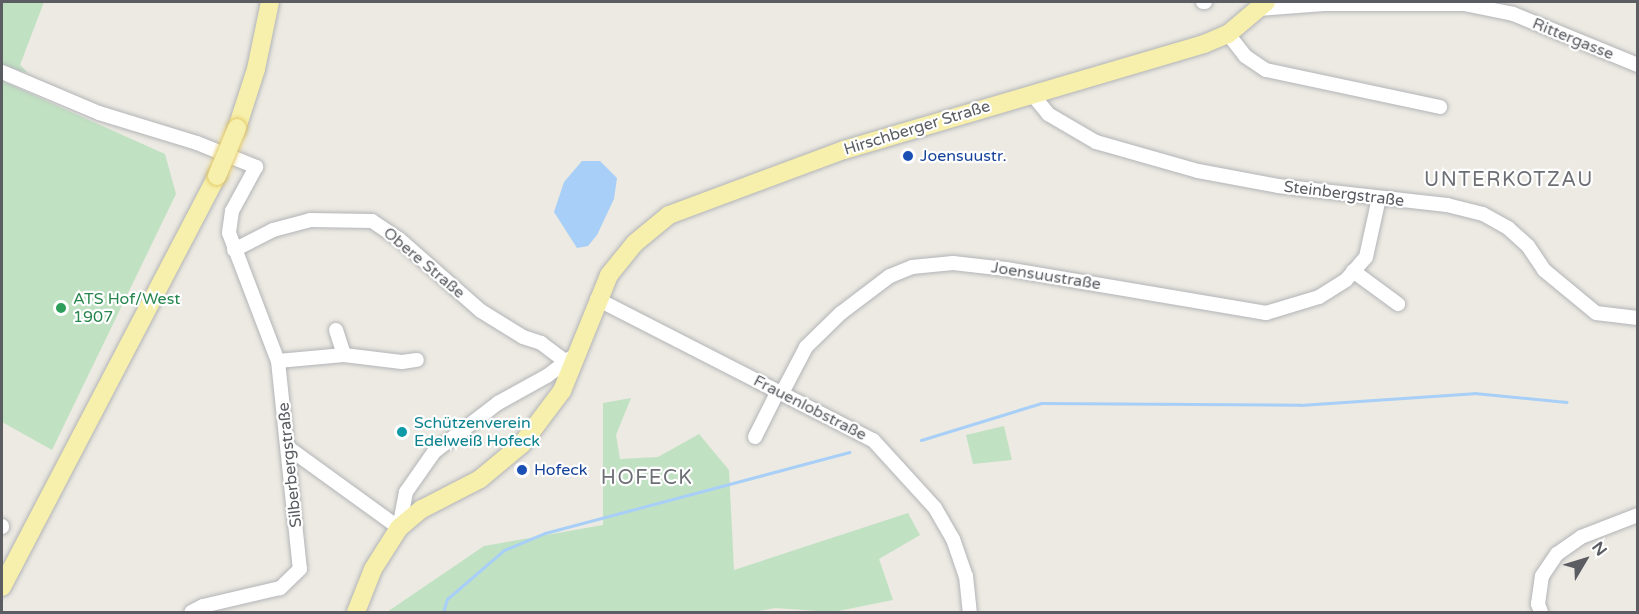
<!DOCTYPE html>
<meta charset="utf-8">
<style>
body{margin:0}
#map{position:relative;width:1639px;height:614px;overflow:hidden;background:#eceae2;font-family:"Varela Round",sans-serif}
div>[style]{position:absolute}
.green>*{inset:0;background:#c1e1c3}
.water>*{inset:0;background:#a8cff7}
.stream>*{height:3px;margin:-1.5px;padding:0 1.5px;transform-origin:1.5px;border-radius:1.5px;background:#a8cff7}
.roads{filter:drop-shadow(0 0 2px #b3b4b8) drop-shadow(0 0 2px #b3b4b8)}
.minor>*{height:14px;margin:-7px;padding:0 7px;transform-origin:7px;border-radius:7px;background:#fff}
.major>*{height:18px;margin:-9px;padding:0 9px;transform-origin:9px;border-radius:9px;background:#f7f0ac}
.bridges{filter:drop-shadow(0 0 2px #e3c964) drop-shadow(0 0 2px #e3c964)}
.major-bridge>*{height:18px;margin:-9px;padding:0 9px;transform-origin:9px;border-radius:9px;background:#f7f0ac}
.dots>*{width:16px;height:16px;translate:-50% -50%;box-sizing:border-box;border:3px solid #fff;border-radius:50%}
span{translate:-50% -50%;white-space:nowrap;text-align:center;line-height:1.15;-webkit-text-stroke:4.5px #fff;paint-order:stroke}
.street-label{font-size:16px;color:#5b5d62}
.transit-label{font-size:16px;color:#164399}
.left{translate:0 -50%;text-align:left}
.leisure-label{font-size:16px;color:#27864d}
.culture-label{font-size:16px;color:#0d838f}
.quarter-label{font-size:20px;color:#6c6f74;letter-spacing:1.5px}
.frame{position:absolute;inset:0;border:3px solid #5b5d62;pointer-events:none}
.north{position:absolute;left:1555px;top:530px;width:60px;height:60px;-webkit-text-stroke:4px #fff;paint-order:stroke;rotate:52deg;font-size:16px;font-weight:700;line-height:24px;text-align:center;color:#5b5d62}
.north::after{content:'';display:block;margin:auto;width:21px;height:27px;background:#5b5d62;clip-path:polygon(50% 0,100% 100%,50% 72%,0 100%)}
</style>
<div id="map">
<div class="green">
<div style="clip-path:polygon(2px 2px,44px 2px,20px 65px,28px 73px,2px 66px)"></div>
<div style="clip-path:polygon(2px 81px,165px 154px,176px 194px,52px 450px,2px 422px)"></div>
<div style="clip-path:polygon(631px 398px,616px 435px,620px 459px,658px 457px,699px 434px,729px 470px,734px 570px,908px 513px,920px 535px,879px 559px,893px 600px,833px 612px,775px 608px,754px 612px,387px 612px,484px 546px,603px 525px,603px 403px)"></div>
<div style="clip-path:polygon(1004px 426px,1012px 460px,973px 464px,966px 435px)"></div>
</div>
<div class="water">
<div style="clip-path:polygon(582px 161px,600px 161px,617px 178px,614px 199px,597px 235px,588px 246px,577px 248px,554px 212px,564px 182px)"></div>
</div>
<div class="stream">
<div style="left:921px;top:440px;width:126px;rotate:-17.1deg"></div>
<div style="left:1041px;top:403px;width:259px;rotate:0.4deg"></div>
<div style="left:1300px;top:405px;width:174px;rotate:-3.9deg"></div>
<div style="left:1474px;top:393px;width:93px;rotate:5.5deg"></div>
<div style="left:443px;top:612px;width:14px;rotate:-73deg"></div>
<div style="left:447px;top:599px;width:75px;rotate:-40.7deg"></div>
<div style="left:504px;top:550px;width:44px;rotate:-22.5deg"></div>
<div style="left:545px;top:533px;width:315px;rotate:-14.9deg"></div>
</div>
<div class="roads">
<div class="minor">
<div style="left:1203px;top:2px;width:2px"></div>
<div style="left:1258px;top:9px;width:66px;rotate:-4.3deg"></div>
<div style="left:1324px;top:4px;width:140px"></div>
<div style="left:1464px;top:4px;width:50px;rotate:11.5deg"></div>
<div style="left:1513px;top:14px;width:135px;rotate:22.2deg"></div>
<div style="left:1228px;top:34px;width:28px;rotate:52deg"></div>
<div style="left:1245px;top:56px;width:25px;rotate:34deg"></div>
<div style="left:1266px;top:70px;width:178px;rotate:12deg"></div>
<div style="left:2px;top:72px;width:105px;rotate:22.9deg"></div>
<div style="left:99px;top:113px;width:102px;rotate:17deg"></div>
<div style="left:197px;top:143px;width:64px;rotate:22.1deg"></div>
<div style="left:256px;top:167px;width:50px;rotate:118.6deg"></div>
<div style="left:232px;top:211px;width:22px;rotate:98deg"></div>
<div style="left:229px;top:233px;width:137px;rotate:69.1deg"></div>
<div style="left:278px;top:361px;width:209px;rotate:84deg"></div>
<div style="left:300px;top:569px;width:28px;rotate:136deg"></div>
<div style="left:280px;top:588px;width:79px;rotate:166.8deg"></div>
<div style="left:203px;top:606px;width:13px;rotate:153deg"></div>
<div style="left:1032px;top:94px;width:26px;rotate:51deg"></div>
<div style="left:1048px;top:114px;width:56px;rotate:30.3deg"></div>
<div style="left:1096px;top:142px;width:106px;rotate:15.9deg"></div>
<div style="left:1198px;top:171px;width:81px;rotate:10.6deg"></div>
<div style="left:1278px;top:186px;width:170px;rotate:6.4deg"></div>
<div style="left:1447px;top:205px;width:37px;rotate:14deg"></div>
<div style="left:1483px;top:214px;width:29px;rotate:29deg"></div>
<div style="left:1508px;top:228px;width:27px;rotate:42deg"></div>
<div style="left:1528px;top:246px;width:29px;rotate:56deg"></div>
<div style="left:1544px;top:270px;width:67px;rotate:39.6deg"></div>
<div style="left:1596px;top:313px;width:42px;rotate:6.8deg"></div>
<div style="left:234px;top:250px;width:44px;rotate:-27.1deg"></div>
<div style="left:273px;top:230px;width:38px;rotate:-15deg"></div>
<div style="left:310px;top:220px;width:62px;rotate:0.9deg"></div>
<div style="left:372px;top:221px;width:32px;rotate:34deg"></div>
<div style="left:399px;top:239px;width:109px;rotate:41.3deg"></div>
<div style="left:481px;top:311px;width:49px;rotate:31.8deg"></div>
<div style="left:523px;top:337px;width:19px;rotate:18deg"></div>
<div style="left:541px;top:343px;width:31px;rotate:37deg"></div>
<div style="left:1353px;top:271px;width:56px;rotate:36.3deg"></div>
<div style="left:597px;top:299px;width:310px;rotate:27.1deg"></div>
<div style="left:873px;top:440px;width:92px;rotate:47.6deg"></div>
<div style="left:935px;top:508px;width:36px;rotate:60deg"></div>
<div style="left:953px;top:539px;width:39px;rotate:71deg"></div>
<div style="left:966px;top:576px;width:36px;rotate:84deg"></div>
<div style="left:336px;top:330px;width:26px;rotate:72deg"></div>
<div style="left:278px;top:361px;width:66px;rotate:-5.2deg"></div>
<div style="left:344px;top:355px;width:58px;rotate:6.9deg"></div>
<div style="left:402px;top:362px;width:15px;rotate:-8deg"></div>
<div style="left:782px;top:393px;width:52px;rotate:-62.4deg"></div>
<div style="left:806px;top:347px;width:49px;rotate:-44.2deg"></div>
<div style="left:841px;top:313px;width:61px;rotate:-37.1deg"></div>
<div style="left:890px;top:276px;width:24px;rotate:-22deg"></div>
<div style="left:912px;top:267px;width:41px;rotate:-5.6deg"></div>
<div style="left:953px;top:263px;width:53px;rotate:6.5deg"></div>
<div style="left:1006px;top:269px;width:264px;rotate:9.6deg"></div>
<div style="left:1266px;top:313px;width:55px;rotate:-16.8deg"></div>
<div style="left:1319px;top:297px;width:32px;rotate:-32deg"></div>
<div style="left:1346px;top:280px;width:30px;rotate:-49deg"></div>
<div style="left:1366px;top:257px;width:60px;rotate:-77.6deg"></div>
<div style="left:755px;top:437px;width:51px;rotate:-63.4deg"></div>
<div style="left:290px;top:449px;width:135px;rotate:35.9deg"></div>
<div style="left:2px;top:526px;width:1px;rotate:90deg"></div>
<div style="left:399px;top:528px;width:37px;rotate:-79deg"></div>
<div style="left:406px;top:492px;width:49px;rotate:-55deg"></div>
<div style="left:434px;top:452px;width:81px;rotate:-37.4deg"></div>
<div style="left:498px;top:403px;width:56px;rotate:-28.9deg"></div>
<div style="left:547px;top:376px;width:30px;rotate:-37deg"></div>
<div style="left:1541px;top:612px;width:9px;rotate:-111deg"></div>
<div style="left:1538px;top:604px;width:28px;rotate:-82deg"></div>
<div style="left:1542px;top:576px;width:27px;rotate:-56deg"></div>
<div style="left:1557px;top:554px;width:29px;rotate:-35deg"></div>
<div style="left:1581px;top:537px;width:61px;rotate:-21.1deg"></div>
</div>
<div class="major">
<div style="left:237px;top:128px;width:62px;rotate:-72.1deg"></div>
<div style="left:256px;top:69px;width:68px;rotate:-78.2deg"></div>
<div style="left:2px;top:587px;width:464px;rotate:-62.4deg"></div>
<div style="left:356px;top:612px;width:46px;rotate:-68.4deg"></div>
<div style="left:373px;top:569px;width:49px;rotate:-57.6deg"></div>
<div style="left:399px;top:528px;width:30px;rotate:-40deg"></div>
<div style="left:422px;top:509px;width:65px;rotate:-27.3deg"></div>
<div style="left:480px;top:479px;width:55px;rotate:-39.8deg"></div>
<div style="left:522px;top:444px;width:66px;rotate:-53deg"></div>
<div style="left:562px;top:391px;width:125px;rotate:-67.9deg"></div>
<div style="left:609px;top:275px;width:41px;rotate:-50.9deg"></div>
<div style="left:635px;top:243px;width:44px;rotate:-39.5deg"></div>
<div style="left:669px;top:215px;width:187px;rotate:-20.4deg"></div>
<div style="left:844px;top:150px;width:375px;rotate:-16.4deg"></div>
<div style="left:1204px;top:44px;width:26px;rotate:-23deg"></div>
<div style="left:1228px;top:34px;width:50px;rotate:-40.1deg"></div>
</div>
</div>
<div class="bridges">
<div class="major-bridge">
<div style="left:217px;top:176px;width:52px;rotate:-67.4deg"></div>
</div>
</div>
<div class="dots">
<div style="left:908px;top:156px;background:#1a4fb4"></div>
<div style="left:61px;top:308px;background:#2e9e5b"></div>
<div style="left:402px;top:432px;background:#0f9aa8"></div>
<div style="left:522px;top:470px;background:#1a4fb4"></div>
</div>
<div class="street-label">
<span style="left:1573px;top:39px;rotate:22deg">Rittergasse</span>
<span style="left:917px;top:128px;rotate:-17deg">Hirschberger Straße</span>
<span style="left:1344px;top:194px;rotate:7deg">Steinbergstraße</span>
<span style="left:424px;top:263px;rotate:40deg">Obere Straße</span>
<span style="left:1046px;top:276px;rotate:9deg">Joensuustraße</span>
<span style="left:810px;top:408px;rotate:27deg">Frauenlobstraße</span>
<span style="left:290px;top:465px;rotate:-96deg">Silberbergstraße</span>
</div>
<div class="transit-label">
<span class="left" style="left:920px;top:156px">Joensuustr.</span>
<span class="left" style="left:534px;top:470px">Hofeck</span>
</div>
<div class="leisure-label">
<span class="left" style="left:73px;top:308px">ATS Hof/West<br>1907</span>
</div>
<div class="culture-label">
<span class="left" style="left:414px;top:432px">Schützenverein<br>Edelweiß Hofeck</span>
</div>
<div class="quarter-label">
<span style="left:1509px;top:180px">UNTERKOTZAU</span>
<span style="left:647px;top:478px">HOFECK</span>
</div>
<div class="frame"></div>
<div class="north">N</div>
</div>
